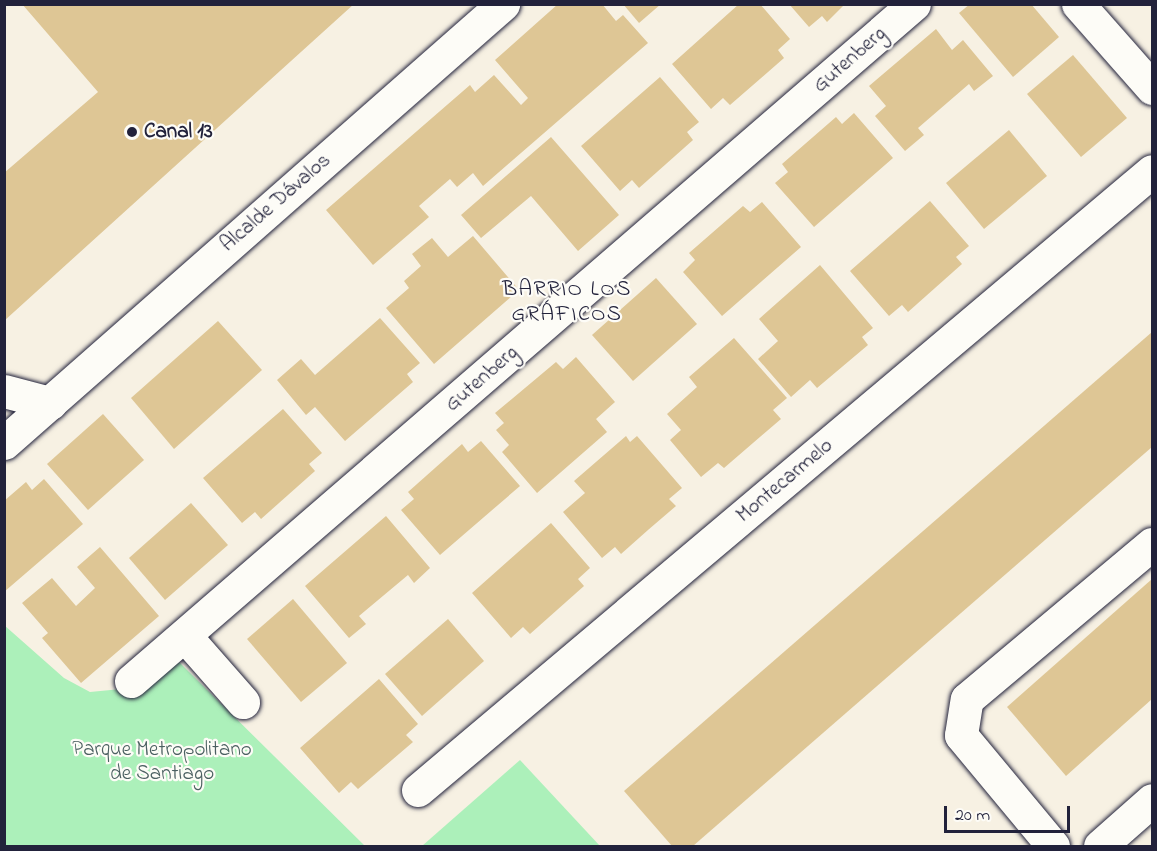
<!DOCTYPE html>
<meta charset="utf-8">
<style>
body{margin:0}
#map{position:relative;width:1157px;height:851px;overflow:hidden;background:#f7f1e3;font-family:"Indie Flower",sans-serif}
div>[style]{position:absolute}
.green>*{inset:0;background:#acf0ba}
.building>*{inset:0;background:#dec695}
.roads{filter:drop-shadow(0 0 2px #22223b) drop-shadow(0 0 2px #22223b)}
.minor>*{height:33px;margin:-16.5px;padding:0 16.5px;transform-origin:16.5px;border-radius:16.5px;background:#fdfcf7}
.dots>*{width:16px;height:16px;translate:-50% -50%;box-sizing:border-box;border:3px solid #fdfcf7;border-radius:50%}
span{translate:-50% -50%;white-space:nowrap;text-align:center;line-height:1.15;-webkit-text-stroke:4.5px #fdfcf7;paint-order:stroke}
.street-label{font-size:21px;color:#22223b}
.poi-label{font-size:21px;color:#22223b;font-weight:700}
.left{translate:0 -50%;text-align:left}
.park-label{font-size:21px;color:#4b6061}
.neighbourhood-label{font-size:22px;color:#22223b;letter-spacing:1.5px}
.frame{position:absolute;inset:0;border:6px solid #22223b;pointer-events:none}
.scale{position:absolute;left:944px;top:806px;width:126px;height:27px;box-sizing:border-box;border:3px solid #22223b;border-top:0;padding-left:8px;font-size:18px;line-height:21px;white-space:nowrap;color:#22223b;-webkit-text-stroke:4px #fdfcf7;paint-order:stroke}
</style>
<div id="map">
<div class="green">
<div style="clip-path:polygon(4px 625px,64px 678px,90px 692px,121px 689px,179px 662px,365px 846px,5px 846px)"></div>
<div style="clip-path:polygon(520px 760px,600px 846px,422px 846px)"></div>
</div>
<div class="building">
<div style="clip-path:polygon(22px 4px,354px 4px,4px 321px,4px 173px,98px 92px)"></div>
<div style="clip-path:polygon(558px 4px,602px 4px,616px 21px,623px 15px,648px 43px,483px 186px,473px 173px,457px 187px,450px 179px,419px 206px,429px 217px,373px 265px,326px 210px,470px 85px,475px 92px,494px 75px,521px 105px,528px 98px,495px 60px)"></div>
<div style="clip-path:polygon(623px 4px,661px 4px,639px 23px)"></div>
<div style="clip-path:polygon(739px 4px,760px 4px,790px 39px,778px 50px,784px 58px,730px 105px,723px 98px,711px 109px,672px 64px)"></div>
<div style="clip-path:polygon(789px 4px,845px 4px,827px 22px,822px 16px,809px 27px)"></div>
<div style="clip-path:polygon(970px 4px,1031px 4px,1059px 37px,1013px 77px,959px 13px)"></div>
<div style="clip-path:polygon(936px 29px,952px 50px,963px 40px,993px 76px,974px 91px,969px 84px,918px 128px,924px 135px,905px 151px,875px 116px,886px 106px,869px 86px)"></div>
<div style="clip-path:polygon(1073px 55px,1127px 118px,1081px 157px,1027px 94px)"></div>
<div style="clip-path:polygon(660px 77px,699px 122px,687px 132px,693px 140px,639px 188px,632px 180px,620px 191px,581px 146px)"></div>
<div style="clip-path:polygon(854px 113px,893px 158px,814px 227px,775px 183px,788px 172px,782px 164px,836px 117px,842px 124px)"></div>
<div style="clip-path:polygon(1009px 130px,1047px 176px,984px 229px,946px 183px)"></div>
<div style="clip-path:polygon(551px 137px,619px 215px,578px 251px,531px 196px,481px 238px,461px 215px)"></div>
<div style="clip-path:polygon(930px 201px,969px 246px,956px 257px,962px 264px,908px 312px,902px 305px,889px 316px,850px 271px)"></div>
<div style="clip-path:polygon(762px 202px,801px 247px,722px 316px,683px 272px,695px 260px,689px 253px,743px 206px,750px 212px)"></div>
<div style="clip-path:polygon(473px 236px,519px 290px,434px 364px,386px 308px,409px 288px,404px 281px,421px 266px,412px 254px,432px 238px,448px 257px)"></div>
<div style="clip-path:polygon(820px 265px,873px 328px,862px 337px,868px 345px,817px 388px,810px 380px,791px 397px,758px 359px,778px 341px,759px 319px)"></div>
<div style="clip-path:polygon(656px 278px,697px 324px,633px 381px,592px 335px)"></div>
<div style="clip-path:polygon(380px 318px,420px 363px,407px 374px,413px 382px,345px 441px,315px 407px,306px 415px,277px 380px,301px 359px,315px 375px)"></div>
<div style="clip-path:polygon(218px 321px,262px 370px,174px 449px,131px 398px)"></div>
<div style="clip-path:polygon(1152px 332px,1152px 447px,693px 846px,672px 846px,624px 791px)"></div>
<div style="clip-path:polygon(734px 338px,787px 398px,773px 410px,781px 419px,724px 468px,718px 463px,701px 477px,670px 440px,681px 430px,667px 414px,697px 387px,689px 377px)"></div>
<div style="clip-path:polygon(576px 357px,615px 402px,596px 419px,607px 432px,537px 493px,502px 452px,509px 445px,496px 430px,504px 423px,495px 413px,556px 362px,563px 369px)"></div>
<div style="clip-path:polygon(283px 409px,322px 453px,309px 464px,315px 471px,261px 519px,255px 512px,242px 523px,203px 478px)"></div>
<div style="clip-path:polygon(103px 414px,144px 460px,88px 510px,47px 464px)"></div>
<div style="clip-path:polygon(626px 436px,630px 442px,637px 436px,682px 488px,669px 499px,676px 506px,648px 530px,621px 554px,615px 547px,602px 558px,563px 512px,585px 493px,574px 481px)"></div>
<div style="clip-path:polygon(481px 441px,520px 486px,440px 555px,401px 510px,414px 499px,408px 492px,462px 444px,468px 452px)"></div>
<div style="clip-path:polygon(44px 479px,83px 524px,4px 592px,4px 501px,26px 482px,32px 490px)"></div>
<div style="clip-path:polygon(191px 503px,228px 545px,165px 600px,129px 558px)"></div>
<div style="clip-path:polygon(386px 516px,430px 568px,414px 583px,408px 575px,359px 616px,366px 624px,349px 638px,305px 586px)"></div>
<div style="clip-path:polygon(551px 523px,590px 568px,578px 579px,584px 586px,530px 634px,523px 627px,511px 638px,472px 593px)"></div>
<div style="clip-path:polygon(100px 547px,159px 616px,81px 683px,42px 638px,48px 633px,22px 603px,52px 578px,76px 606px,95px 588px,77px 567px)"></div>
<div style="clip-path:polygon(1152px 579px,1152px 699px,1066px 776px,1007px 707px)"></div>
<div style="clip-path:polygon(293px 599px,347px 663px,301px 702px,247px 639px)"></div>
<div style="clip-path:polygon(448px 619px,484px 661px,422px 716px,385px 674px)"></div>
<div style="clip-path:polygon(379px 679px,418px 724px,406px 735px,413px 742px,358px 789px,351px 782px,339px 793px,300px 748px)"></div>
</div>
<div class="roads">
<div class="minor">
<div style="left:1078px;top:4px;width:112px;rotate:48.6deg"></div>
<div style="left:4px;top:391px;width:48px;rotate:14.6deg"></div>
<div style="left:4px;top:443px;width:665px;rotate:-41.34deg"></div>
<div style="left:185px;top:636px;width:88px;rotate:48.7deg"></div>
<div style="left:131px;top:681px;width:1035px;rotate:-40.85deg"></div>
<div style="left:418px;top:790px;width:960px;rotate:-40.14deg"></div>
<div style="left:1053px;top:846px;width:144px;rotate:-129.7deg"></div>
<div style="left:961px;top:735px;width:36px;rotate:-81deg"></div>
<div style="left:967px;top:699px;width:241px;rotate:-40deg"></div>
<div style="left:1100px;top:846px;width:69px;rotate:-41.5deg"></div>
</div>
</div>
<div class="dots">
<div style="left:132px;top:132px;background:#22223b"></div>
</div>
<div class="street-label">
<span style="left:850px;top:60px;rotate:-41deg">Gutenberg</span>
<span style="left:276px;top:203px;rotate:-41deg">Alcalde Dávalos</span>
<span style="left:482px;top:379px;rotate:-41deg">Gutenberg</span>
<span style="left:785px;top:481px;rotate:-40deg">Montecarmelo</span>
</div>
<div class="poi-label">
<span class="left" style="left:144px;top:132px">Canal 13</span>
</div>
<div class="park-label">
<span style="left:162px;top:762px">Parque Metropolitano<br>de Santiago</span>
</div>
<div class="neighbourhood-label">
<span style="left:567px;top:303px">BARRIO LOS<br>GRÁFICOS</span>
</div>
<div class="frame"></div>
<div class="scale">20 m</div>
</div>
